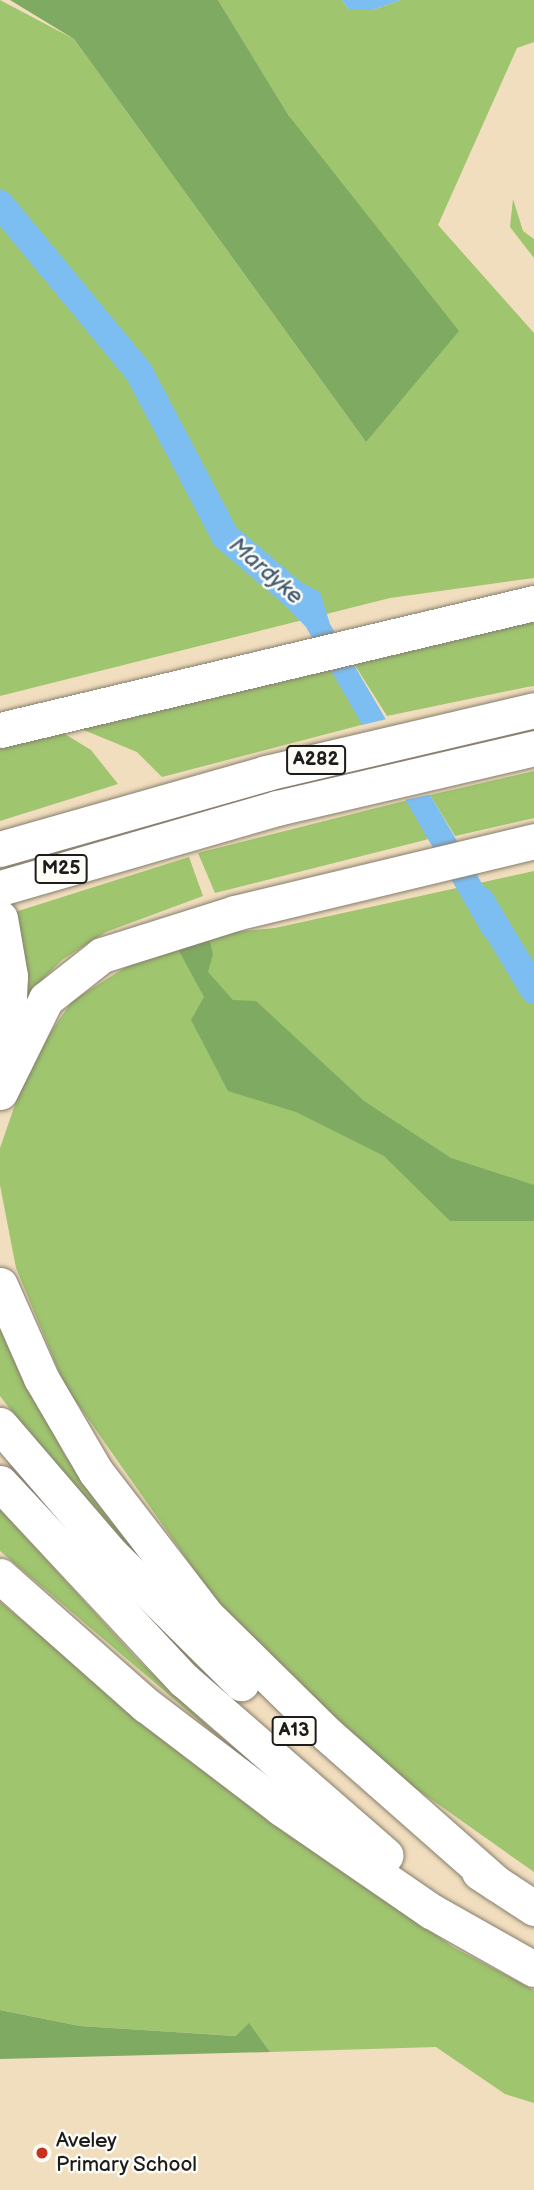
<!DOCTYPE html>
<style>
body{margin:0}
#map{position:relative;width:534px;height:2190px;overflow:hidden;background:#f1debe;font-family:"Balsamiq Sans",sans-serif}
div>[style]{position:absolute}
.green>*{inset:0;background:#9fc56f}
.forest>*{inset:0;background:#7faa62}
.water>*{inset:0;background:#7dbef2}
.pier>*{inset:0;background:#f1debe}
.river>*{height:28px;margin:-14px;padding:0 14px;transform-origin:14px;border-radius:14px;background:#7dbef2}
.roads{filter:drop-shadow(0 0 2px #867d6d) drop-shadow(0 0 2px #867d6d)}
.highway>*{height:35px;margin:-17.5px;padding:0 17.5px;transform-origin:17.5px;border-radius:17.5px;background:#fff}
.dots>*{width:19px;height:19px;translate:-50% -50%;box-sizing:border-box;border:4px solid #fdfcf7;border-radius:50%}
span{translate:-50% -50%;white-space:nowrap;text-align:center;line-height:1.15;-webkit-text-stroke:5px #fdfcf7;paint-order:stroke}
.shield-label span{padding:2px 5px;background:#fdfcf7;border:2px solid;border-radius:5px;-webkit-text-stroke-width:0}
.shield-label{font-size:19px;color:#1c1c1c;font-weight:700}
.poi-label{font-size:21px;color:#1c1c1c}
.left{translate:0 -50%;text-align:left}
.water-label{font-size:23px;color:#435d72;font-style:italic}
</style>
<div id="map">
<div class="green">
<div style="clip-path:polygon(0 0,74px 39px,366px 442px,289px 116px,218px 0,342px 0,349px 10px,372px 10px,401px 0,534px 0,534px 42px,517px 48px,438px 225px,534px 333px,534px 578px,390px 598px,0 696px)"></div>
<div style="clip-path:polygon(513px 199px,523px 231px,534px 239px,534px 258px,510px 227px)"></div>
<div style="clip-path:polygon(534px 617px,534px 686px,527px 687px,387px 716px,351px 659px)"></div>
<div style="clip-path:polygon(328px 662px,365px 724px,162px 777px,137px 752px,79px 728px)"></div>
<div style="clip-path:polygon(50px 725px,91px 750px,118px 784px,0 821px,0 736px)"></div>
<div style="clip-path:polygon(534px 771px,534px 818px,455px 836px,430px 795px)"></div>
<div style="clip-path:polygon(408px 800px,429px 839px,215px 893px,198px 853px)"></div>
<div style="clip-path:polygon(189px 857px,203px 896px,106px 932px,62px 960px,25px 997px,15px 912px)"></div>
<div style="clip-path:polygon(534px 871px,534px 1872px,408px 1783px,240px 1635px,65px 1386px,16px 1268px,0 1185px,0 1148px,29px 1064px,72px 1001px,172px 938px,275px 928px)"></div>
<div style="clip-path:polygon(0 1320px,64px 1454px,184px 1610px,49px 1460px,0 1396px)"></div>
<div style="clip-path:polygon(0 1509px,136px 1658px,229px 1746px,0 1551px)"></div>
<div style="clip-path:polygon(0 1602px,191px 1760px,453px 1947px,534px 1990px,534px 2103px,505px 2094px,436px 2047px,270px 2052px,249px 2024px,237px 2036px,80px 2026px,0 2010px)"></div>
</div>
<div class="forest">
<div style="clip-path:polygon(10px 0,218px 0,289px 116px,459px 331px,366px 442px,74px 39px)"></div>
<div style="clip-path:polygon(208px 935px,213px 954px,208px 972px,233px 1000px,256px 1001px,364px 1101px,451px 1158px,534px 1185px,534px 1221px,450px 1221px,384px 1156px,296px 1112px,228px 1091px,191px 1020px,204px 997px,172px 938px)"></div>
<div style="clip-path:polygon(0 2010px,80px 2026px,236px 2036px,249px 2023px,270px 2052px,0 2059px)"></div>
</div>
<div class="water">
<div style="clip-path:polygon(342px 0,401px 0,372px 10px,349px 10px)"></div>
<div style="clip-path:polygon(286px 575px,320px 592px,330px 624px,508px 928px,485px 938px,306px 627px,266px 585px)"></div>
</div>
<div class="pier">
<div style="clip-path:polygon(391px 718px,433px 794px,404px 800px,362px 725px)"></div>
</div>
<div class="river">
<div style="left:0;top:204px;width:218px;rotate:50.4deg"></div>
<div style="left:139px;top:372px;width:185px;rotate:62.3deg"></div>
<div style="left:225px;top:536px;width:104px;rotate:40.3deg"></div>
<div style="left:480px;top:900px;width:105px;rotate:59deg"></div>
</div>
<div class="roads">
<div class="highway">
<div style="left:0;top:730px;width:549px;rotate:-13.38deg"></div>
<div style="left:0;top:849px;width:277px;rotate:-15.9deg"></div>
<div style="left:266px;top:773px;width:275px;rotate:-13.2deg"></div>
<div style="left:0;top:888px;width:288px;rotate:-16.1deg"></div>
<div style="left:277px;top:808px;width:264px;rotate:-13.1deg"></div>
<div style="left:0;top:918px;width:59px;rotate:80.2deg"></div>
<div style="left:10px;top:976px;width:84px;rotate:92.7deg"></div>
<div style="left:0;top:1092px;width:104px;rotate:-63.7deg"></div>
<div style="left:46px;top:999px;width:71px;rotate:-38.2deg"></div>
<div style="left:102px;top:955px;width:139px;rotate:-17.5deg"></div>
<div style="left:235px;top:913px;width:308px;rotate:-13.5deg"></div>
<div style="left:0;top:1285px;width:102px;rotate:66.2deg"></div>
<div style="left:41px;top:1378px;width:109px;rotate:59.7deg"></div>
<div style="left:96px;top:1472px;width:182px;rotate:52.4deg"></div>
<div style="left:207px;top:1616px;width:168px;rotate:44.5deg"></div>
<div style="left:327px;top:1734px;width:227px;rotate:41.4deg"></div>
<div style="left:0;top:1425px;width:172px;rotate:49.3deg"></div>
<div style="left:112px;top:1555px;width:182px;rotate:44.8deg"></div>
<div style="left:0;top:1483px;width:270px;rotate:47deg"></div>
<div style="left:184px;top:1680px;width:267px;rotate:41deg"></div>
<div style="left:0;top:1576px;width:195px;rotate:41.5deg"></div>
<div style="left:146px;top:1705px;width:170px;rotate:37.3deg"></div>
<div style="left:281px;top:1808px;width:182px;rotate:34.5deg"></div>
<div style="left:431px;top:1911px;width:118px;rotate:29.4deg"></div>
<div style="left:479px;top:1872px;width:66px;rotate:33.2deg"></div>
</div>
</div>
<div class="dots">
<div style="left:42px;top:2153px;background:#c8321e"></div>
</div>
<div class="shield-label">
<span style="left:316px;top:760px">A282</span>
<span style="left:61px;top:869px">M25</span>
<span style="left:294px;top:1731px">A13</span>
</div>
<div class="poi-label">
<span class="left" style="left:56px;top:2153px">Aveley<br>Primary School</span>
</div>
<div class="water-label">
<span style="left:266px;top:571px;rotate:41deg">Mardyke</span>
</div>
</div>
